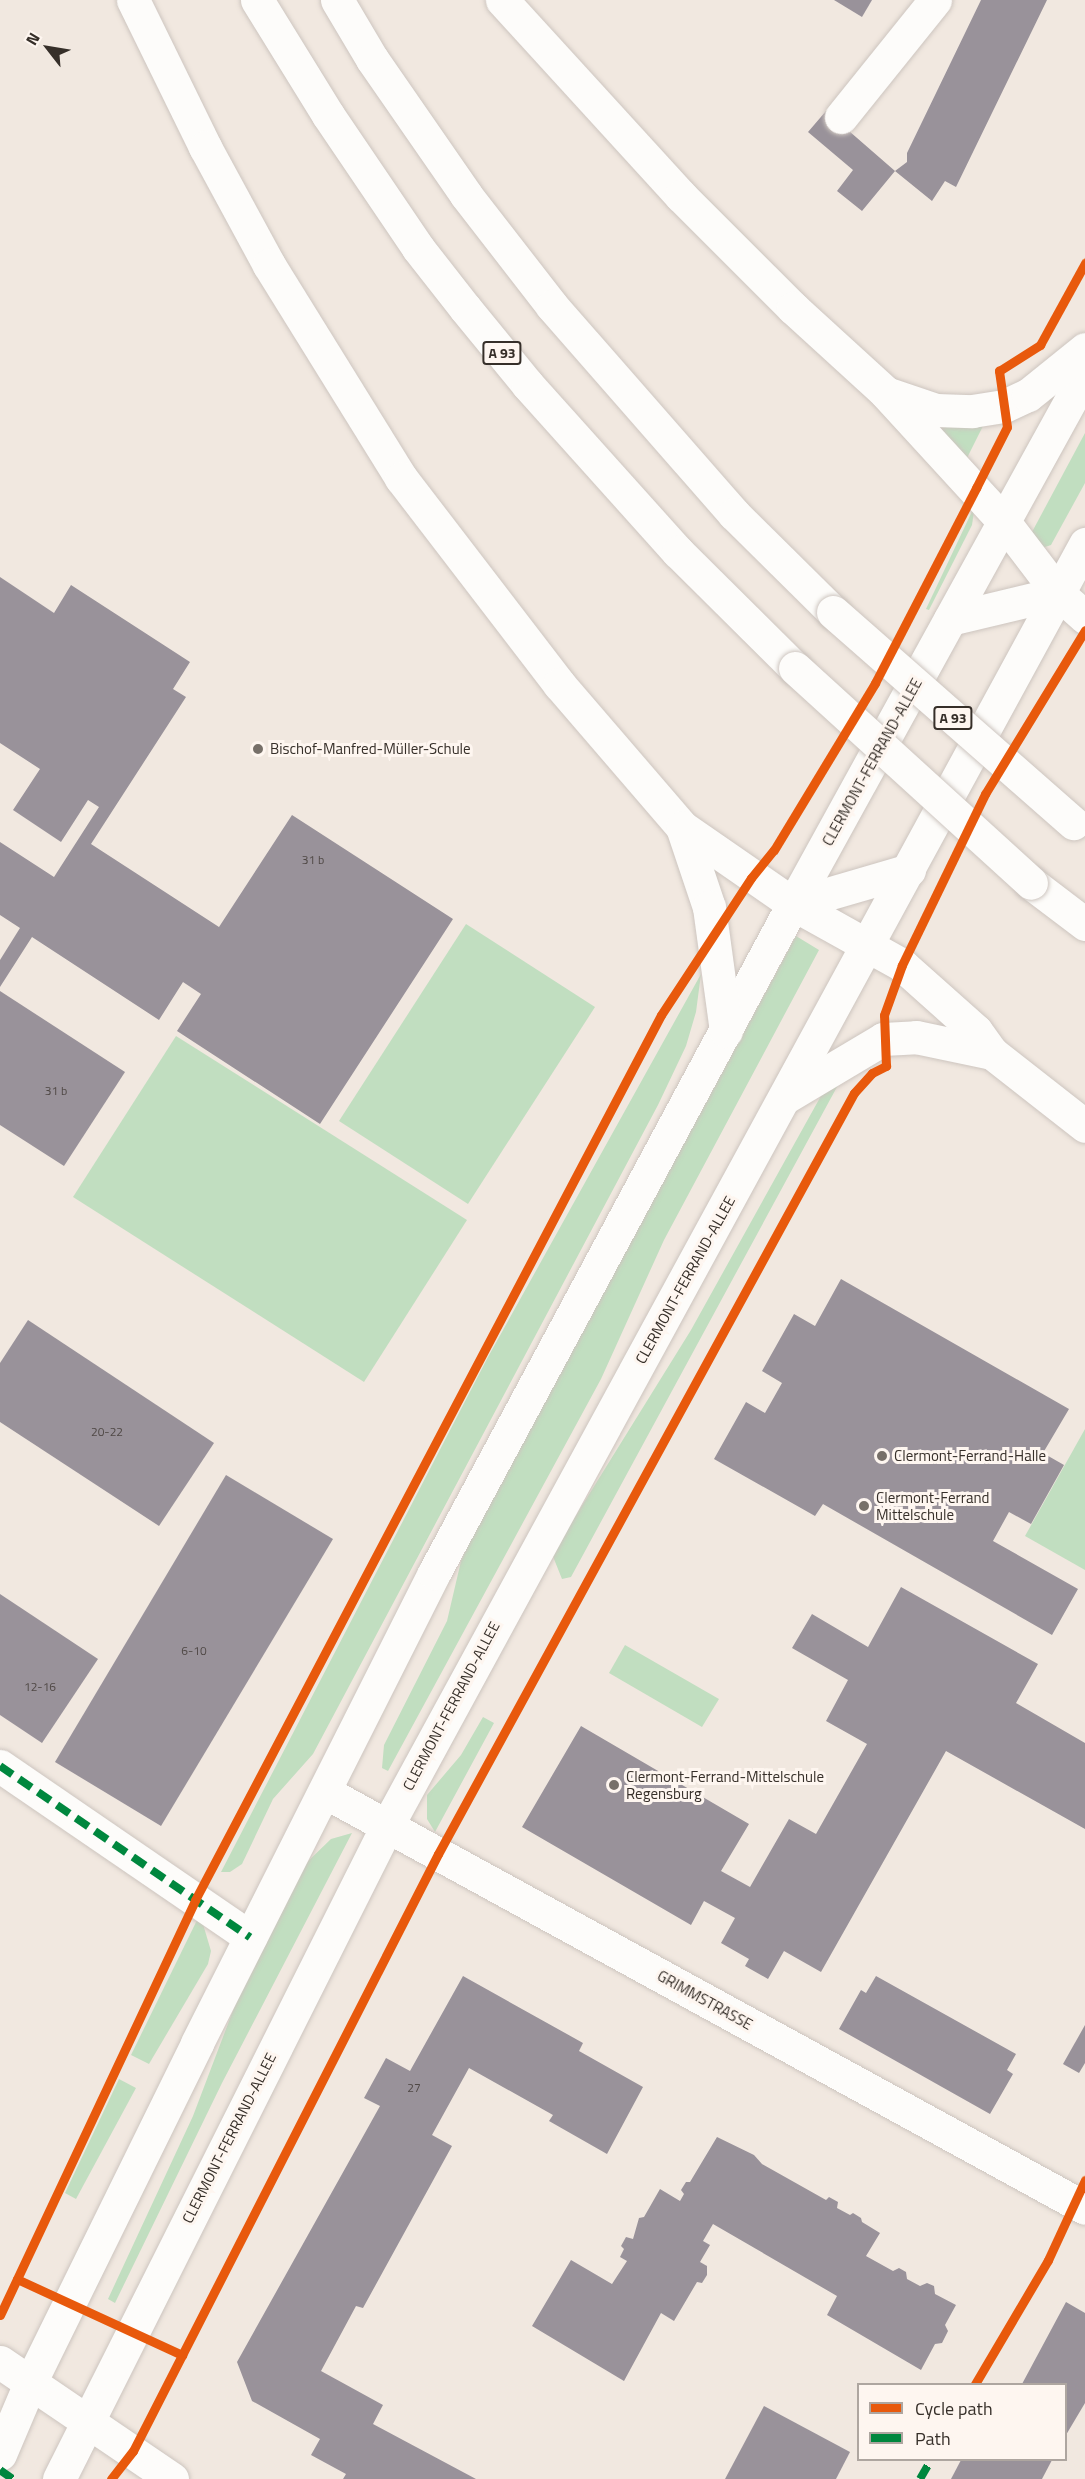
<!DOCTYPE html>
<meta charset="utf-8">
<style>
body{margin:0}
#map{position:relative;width:1085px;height:2479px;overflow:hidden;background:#f1e8e0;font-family:"Titillium Web",sans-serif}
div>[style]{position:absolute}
.green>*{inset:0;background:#c1dec0}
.building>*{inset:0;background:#99929a}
.roads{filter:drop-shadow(0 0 2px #cdc5bf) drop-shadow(0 0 2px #cdc5bf)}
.minor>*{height:33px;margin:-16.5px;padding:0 16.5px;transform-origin:16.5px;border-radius:16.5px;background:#fdfcfa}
.highway>*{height:33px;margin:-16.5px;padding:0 16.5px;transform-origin:16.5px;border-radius:16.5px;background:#fdfcfa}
.bridges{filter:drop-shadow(0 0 2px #cdc5bf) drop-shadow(0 0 2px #cdc5bf)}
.highway-bridge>*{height:33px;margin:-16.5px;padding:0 16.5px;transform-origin:16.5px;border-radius:16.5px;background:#fdfcfa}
.quiet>*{height:8px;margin-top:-4px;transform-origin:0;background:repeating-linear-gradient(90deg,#00873e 0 15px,transparent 0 23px)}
.cycleway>*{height:9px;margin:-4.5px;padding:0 4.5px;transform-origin:4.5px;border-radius:4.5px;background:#e8590c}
.dots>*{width:16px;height:16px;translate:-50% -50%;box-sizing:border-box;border:3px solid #fef6f0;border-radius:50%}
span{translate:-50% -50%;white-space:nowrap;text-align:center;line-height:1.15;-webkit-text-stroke:6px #fef6f0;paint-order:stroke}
.number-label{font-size:12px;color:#4f4845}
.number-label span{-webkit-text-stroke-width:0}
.shield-label span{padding:2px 4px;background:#fef6f0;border:2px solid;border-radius:4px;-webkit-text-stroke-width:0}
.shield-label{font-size:14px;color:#362f29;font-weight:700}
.poi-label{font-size:15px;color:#362f29}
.left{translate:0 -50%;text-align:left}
.street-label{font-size:15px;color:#362f29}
.legend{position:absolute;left:857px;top:2383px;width:210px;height:78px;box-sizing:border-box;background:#fef6f0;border:2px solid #aea6a0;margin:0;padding:8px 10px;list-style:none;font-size:18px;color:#362f29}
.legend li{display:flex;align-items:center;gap:12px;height:30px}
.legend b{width:30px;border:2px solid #aea6a0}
.north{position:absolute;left:18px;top:18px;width:60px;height:60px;-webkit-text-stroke:4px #fef6f0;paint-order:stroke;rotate:301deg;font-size:16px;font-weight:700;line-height:24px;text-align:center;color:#362f29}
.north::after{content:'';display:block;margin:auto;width:21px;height:27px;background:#362f29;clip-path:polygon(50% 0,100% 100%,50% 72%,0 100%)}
</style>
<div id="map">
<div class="green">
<div style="clip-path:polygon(918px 415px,984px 424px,966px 460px)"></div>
<div style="clip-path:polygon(1085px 433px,1085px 483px,1051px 545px,1042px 548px,1032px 532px)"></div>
<div style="clip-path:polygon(975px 505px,972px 525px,929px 610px,926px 609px)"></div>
<div style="clip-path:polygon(466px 924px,595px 1007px,468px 1204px,339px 1121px)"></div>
<div style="clip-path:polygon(796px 936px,819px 950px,664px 1240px,601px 1379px,388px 1771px,382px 1768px,384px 1745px,447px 1621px,461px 1561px,475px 1530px)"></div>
<div style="clip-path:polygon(701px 974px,696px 1012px,686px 1046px,658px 1105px,313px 1754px,273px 1799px,242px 1864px,230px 1872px,221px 1872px,488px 1357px)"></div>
<div style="clip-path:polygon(176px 1036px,467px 1220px,364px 1382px,73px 1197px)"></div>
<div style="clip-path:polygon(844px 1074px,571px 1577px,562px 1579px,552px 1554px,691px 1330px,822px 1094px)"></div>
<div style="clip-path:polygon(1085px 1429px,1085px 1570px,1025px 1536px)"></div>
<div style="clip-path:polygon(625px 1645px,719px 1699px,702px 1727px,609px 1673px)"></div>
<div style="clip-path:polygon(483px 1717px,494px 1723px,435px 1832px,427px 1819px,427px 1795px,461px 1755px)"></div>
<div style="clip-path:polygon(352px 1833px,222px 2083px,115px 2303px,108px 2299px,193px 2116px,240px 1992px,302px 1867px,331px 1839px)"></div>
<div style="clip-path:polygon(200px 1914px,211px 1951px,208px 1964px,149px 2064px,131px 2055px)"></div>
<div style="clip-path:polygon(119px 2079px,136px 2088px,76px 2199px,65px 2193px)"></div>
</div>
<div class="building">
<div style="clip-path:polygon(834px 0,872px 0,862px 17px)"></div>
<div style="clip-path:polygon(981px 0,1047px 0,956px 187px,945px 181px,932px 201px,895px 171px,907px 162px,907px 153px)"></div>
<div style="clip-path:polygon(826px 111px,895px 171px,862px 211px,837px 191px,853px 170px,808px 132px)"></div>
<div style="clip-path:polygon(0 577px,54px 613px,71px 585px,190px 662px,173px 689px,186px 697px,91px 844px,219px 927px,292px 815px,453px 919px,320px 1124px,177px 1031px,201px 994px,183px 982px,159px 1020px,32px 937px,0 987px,0 960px,20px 928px,0 915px,0 842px,54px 877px,99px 807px,88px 800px,61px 842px,13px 810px,40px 769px,0 743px)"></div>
<div style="clip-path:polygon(0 991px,125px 1072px,64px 1166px,0 1125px)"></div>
<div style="clip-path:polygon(841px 1279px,1069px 1409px,1043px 1453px,1064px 1465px,1031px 1524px,1009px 1512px,993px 1541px,1078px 1589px,1052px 1635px,823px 1504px,815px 1516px,714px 1459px,746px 1402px,765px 1413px,782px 1383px,762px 1371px,794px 1314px,815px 1326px)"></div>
<div style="clip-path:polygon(28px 1320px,214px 1443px,159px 1526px,0 1422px,0 1363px)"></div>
<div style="clip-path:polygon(226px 1475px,333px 1539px,161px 1826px,55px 1762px)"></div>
<div style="clip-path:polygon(901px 1587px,1038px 1664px,1016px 1703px,1085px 1743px,1085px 1829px,946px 1751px,821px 1972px,784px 1951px,768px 1979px,745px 1966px,749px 1959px,721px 1943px,735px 1918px,704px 1901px,691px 1925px,522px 1827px,581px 1726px,749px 1824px,721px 1871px,750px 1887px,789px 1819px,816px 1834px,867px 1744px,826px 1721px,848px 1680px,792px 1648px,812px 1614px,868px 1647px)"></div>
<div style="clip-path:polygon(0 1594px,98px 1659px,42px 1743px,0 1715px)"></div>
<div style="clip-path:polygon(463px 1976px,583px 2043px,579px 2051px,643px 2087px,607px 2154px,549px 2121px,553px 2115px,469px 2068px,432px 2135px,452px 2146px,363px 2308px,356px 2306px,321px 2371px,383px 2405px,373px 2424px,476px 2479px,343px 2479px,346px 2474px,311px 2455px,320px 2439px,252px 2401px,237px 2362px,380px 2106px,364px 2098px,386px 2058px,410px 2071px)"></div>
<div style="clip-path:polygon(876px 1976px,1016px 2054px,1007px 2070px,1013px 2074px,990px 2114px,839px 2029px,861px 1990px,866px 1993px)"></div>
<div style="clip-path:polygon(1085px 2025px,1085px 2063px,1079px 2073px,1063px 2064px)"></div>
<div style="clip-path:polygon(717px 2137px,754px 2155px,762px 2164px,826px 2200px,829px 2197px,838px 2202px,837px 2208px,850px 2215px,853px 2213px,861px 2218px,862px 2222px,880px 2233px,866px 2256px,893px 2271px,899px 2268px,906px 2272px,907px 2279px,920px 2286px,927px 2283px,934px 2286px,935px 2294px,956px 2305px,945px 2325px,948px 2331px,942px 2343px,935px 2344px,921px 2370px,827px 2315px,837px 2296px,713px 2224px,703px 2241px,710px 2245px,700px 2262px,707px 2266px,707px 2275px,702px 2283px,697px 2282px,674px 2321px,661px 2313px,624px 2381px,532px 2326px,571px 2260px,612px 2284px,627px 2261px,620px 2257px,624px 2249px,621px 2246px,626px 2237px,633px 2239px,639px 2218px,644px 2217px,660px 2189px,680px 2201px,684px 2194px,681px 2190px,686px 2182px,690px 2182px)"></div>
<div style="clip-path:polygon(1066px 2302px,1085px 2313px,1085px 2403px,1066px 2435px,1066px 2384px,1022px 2384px)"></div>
<div style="clip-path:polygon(764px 2406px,850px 2452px,836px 2479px,725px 2479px)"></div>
<div style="clip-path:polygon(961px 2460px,1052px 2460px,1042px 2479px,951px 2479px)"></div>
</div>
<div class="roads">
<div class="minor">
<div style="left:841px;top:117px;width:150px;rotate:-51.2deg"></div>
<div style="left:1004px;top:522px;width:89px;rotate:52.7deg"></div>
<div style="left:950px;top:619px;width:111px;rotate:-13.5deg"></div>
<div style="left:793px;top:904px;width:121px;rotate:-16.3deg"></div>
<div style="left:793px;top:904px;width:86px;rotate:29.2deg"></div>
<div style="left:0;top:1766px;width:303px;rotate:34.4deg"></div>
<div style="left:325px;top:1792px;width:866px;rotate:28.69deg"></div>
<div style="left:0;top:2362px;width:208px;rotate:34.2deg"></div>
<div style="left:0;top:2454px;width:79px;rotate:-67deg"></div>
<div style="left:31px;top:2381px;width:377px;rotate:-63.8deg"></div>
<div style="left:197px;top:2043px;width:526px;rotate:-63.24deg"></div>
<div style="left:434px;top:1573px;width:759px;rotate:-61.78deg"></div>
<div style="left:793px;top:904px;width:605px;rotate:-61.15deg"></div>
<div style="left:59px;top:2479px;width:731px;rotate:-63.33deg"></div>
<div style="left:387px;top:1826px;width:1460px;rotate:-61.43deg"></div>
</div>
<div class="highway">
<div style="left:133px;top:0;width:164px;rotate:63.9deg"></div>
<div style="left:205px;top:147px;width:134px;rotate:61.5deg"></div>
<div style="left:269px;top:265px;width:251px;rotate:58.2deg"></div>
<div style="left:401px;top:478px;width:260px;rotate:52.5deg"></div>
<div style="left:559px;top:684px;width:189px;rotate:49.3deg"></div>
<div style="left:682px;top:827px;width:135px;rotate:34.7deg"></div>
<div style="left:257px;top:0;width:135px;rotate:58.3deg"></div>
<div style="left:328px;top:115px;width:161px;rotate:55.9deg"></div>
<div style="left:418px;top:248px;width:76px;rotate:51.9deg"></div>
<div style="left:465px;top:308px;width:99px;rotate:50.7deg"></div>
<div style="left:528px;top:385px;width:224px;rotate:48.1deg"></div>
<div style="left:678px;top:552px;width:165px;rotate:44.8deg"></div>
<div style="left:337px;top:0;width:69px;rotate:59.3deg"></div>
<div style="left:372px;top:59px;width:165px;rotate:55.3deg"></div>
<div style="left:466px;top:195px;width:140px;rotate:52.2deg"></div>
<div style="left:552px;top:306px;width:276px;rotate:48.8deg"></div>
<div style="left:734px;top:514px;width:139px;rotate:44.7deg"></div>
<div style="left:502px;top:0;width:265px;rotate:47.6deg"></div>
<div style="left:681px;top:196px;width:158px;rotate:45deg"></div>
<div style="left:793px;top:308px;width:125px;rotate:42.4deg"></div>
<div style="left:885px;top:392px;width:176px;rotate:47.5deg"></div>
<div style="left:892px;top:395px;width:46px;rotate:18.8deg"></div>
<div style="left:936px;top:410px;width:36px;rotate:2deg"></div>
<div style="left:972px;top:411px;width:32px;rotate:-9deg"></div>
<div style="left:1004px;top:406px;width:26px;rotate:-25deg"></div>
<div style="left:1028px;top:395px;width:73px;rotate:-38.9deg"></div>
<div style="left:1058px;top:593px;width:36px;rotate:42deg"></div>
<div style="left:682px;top:827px;width:84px;rotate:71.4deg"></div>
<div style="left:709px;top:907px;width:125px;rotate:82.2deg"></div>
<div style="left:1031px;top:883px;width:68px;rotate:37.2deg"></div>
<div style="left:868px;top:946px;width:39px;rotate:29deg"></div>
<div style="left:902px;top:965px;width:99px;rotate:41.7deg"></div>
<div style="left:976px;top:1031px;width:27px;rotate:54deg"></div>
<div style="left:992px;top:1053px;width:118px;rotate:38.1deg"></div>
<div style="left:784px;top:1098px;width:115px;rotate:-30.8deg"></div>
<div style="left:883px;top:1039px;width:33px;rotate:-3deg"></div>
<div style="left:916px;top:1037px;width:78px;rotate:11.9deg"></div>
</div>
</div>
<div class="bridges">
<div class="highway-bridge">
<div style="left:833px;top:612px;width:320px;rotate:41.3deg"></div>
<div style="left:795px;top:668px;width:319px;rotate:42.3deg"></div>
</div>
</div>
<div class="quiet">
<div style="left:0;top:1766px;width:303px;rotate:34.4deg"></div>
<div style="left:0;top:2470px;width:16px;rotate:35deg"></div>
<div style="left:920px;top:2479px;width:22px;rotate:-60deg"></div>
</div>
<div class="cycleway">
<div style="left:17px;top:2279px;width:182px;rotate:24.7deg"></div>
<div style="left:0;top:2315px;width:459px;rotate:-64.8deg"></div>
<div style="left:195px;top:1900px;width:1000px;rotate:-62.23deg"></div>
<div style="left:661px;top:1015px;width:164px;rotate:-56.7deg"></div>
<div style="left:751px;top:878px;width:36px;rotate:-51deg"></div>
<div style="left:774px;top:850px;width:195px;rotate:-58.8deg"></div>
<div style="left:875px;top:683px;width:220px;rotate:-62.6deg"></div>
<div style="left:976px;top:488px;width:68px;rotate:-63.1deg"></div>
<div style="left:1007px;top:427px;width:57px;rotate:-98.1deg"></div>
<div style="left:999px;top:371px;width:49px;rotate:-32.4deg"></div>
<div style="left:1040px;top:345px;width:94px;rotate:-61.2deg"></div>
<div style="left:975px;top:2384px;width:144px;rotate:-59.5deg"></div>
<div style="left:1048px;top:2260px;width:88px;rotate:-65.2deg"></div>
<div style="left:111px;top:2479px;width:36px;rotate:-52deg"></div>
<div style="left:133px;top:2451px;width:670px;rotate:-62.94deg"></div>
<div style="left:438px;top:1854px;width:867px;rotate:-61.34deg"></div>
<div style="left:854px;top:1093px;width:27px;rotate:-48deg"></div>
<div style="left:872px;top:1073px;width:16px;rotate:-27deg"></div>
<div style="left:886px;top:1066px;width:51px;rotate:-92.2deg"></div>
<div style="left:884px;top:1015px;width:53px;rotate:-70.2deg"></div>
<div style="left:902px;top:965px;width:190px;rotate:-64.1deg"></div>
<div style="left:985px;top:794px;width:192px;rotate:-58.6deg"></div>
</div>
<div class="dots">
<div style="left:258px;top:749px;background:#777069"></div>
<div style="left:882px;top:1456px;background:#777069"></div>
<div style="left:864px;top:1506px;background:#777069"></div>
<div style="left:614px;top:1785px;background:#777069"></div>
</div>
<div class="number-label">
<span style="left:313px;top:860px">31 b</span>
<span style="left:56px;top:1091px">31 b</span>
<span style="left:107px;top:1432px">20-22</span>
<span style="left:194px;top:1651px">6-10</span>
<span style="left:40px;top:1687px">12-16</span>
<span style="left:414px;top:2088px">27</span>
</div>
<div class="shield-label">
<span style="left:502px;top:353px">A 93</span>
<span style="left:953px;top:718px">A 93</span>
</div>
<div class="poi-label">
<span class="left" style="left:270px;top:749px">Bischof-Manfred-Müller-Schule</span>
<span class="left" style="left:894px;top:1456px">Clermont-Ferrand-Halle</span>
<span class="left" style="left:876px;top:1506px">Clermont-Ferrand<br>Mittelschule</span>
<span class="left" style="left:626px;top:1785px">Clermont-Ferrand-Mittelschule<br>Regensburg</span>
</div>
<div class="street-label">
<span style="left:872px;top:762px;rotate:-61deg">CLERMONT-FERRAND-ALLEE</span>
<span style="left:685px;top:1280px;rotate:-61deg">CLERMONT-FERRAND-ALLEE</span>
<span style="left:451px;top:1706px;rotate:-62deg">CLERMONT-FERRAND-ALLEE</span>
<span style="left:705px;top:2000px;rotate:29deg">GRIMMSTRASSE</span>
<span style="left:229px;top:2138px;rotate:-63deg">CLERMONT-FERRAND-ALLEE</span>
</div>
<ul class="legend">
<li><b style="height:8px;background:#e8590c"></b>Cycle path</li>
<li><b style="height:8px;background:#00873e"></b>Path</li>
</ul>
<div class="north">N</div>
</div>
